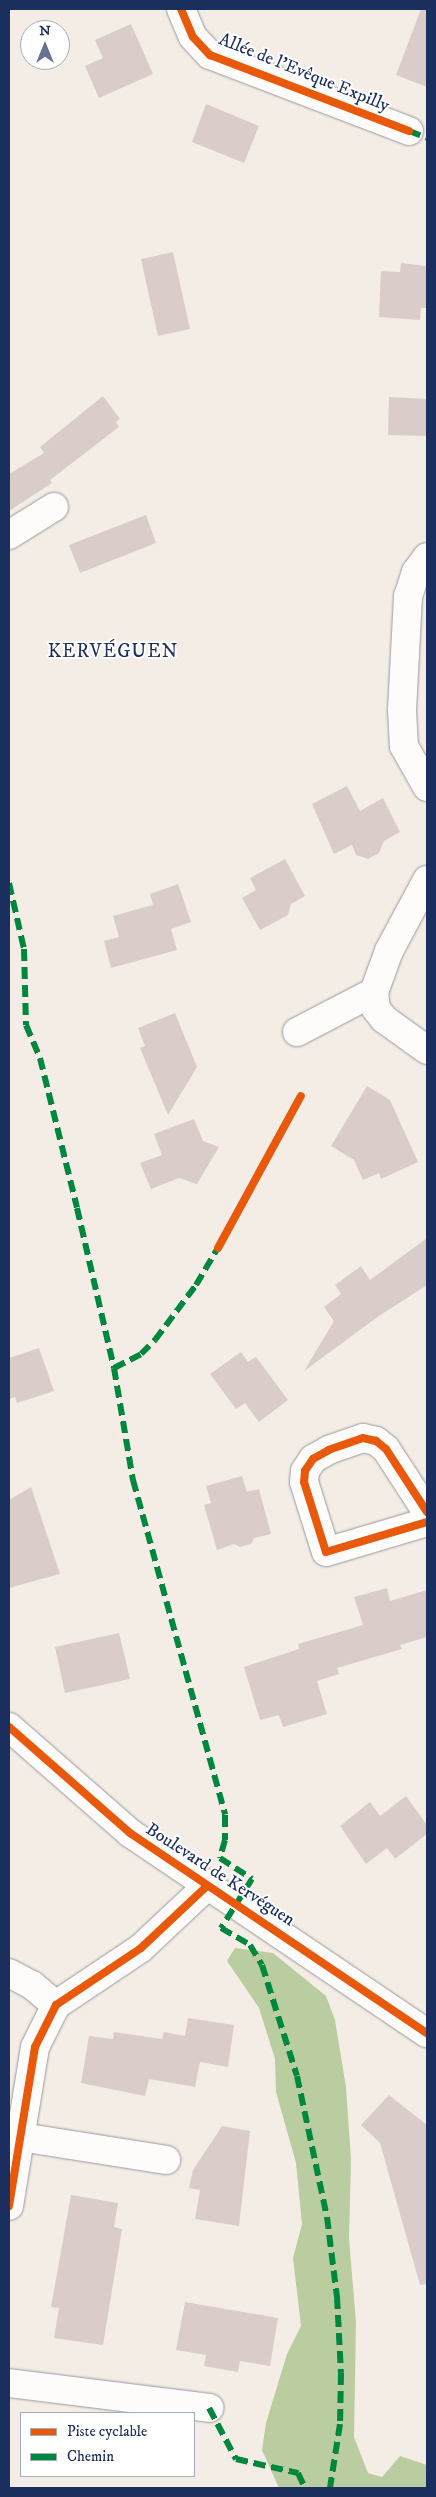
<!DOCTYPE html>
<meta charset="utf-8">
<style>
body{margin:0}
#map{position:relative;width:436px;height:2497px;overflow:hidden;background:#f4ede6;font-family:"IM FELL DW Pica",serif}
div>[style]{position:absolute}
.forest>*{inset:0;background:#bacda1}
.building>*{inset:0;background:#dacdc9}
.roads{filter:drop-shadow(0 0 1px #99989c) drop-shadow(0 0 1px #99989c)}
.minor>*{height:28px;margin:-14px;padding:0 14px;transform-origin:14px;border-radius:14px;background:#fdfcfb}
.quiet>*{height:6px;margin-top:-3px;transform-origin:0;background:repeating-linear-gradient(90deg,#00873e 0 12px,transparent 0 18px)}
.cycleway>*{height:8px;margin:-4px;padding:0 4px;transform-origin:4px;border-radius:4px;background:#e8590c}
span{translate:-50% -50%;white-space:nowrap;text-align:center;line-height:1.15;-webkit-text-stroke:4px #fff;paint-order:stroke}
.street-label{font-size:18px;color:#1b2f5e}
.neighbourhood-label{font-size:19px;color:#1b2f5e;letter-spacing:1px}
.frame{position:absolute;inset:0;border:10px solid #1b2f5e;pointer-events:none}
.legend{position:absolute;left:20px;top:2412px;width:175px;height:65px;box-sizing:border-box;background:#fff;border:1px solid #a4acbf;margin:0;padding:6px 9px;list-style:none;font-size:15px;color:#1b2f5e}
.legend li{display:flex;align-items:center;gap:10px;height:25px}
.legend b{width:25px;border:1px solid #a4acbf}
.north{position:absolute;left:20px;top:20px;width:50px;height:50px;box-sizing:border-box;background:#fff;border:1px solid #a4acbf;border-radius:50%;rotate:0deg;font-size:14px;font-weight:700;line-height:20px;text-align:center;color:#1b2f5e}
.north::after{content:'';display:block;margin:auto;width:18px;height:22px;background:#67728e;clip-path:polygon(50% 0,100% 100%,50% 72%,0 100%)}
</style>
<div id="map">
<div class="forest">
<div style="clip-path:polygon(235px 1948px,273px 1953px,326px 1996px,335px 2020px,346px 2087px,351px 2159px,349px 2239px,356px 2322px,354px 2437px,368px 2473px,382px 2477px,400px 2456px,427px 2465px,427px 2488px,279px 2488px,262px 2450px,266px 2423px,287px 2354px,301px 2326px,293px 2258px,302px 2224px,296px 2163px,276px 2092px,275px 2059px,259px 2008px,227px 1961px)"></div>
</div>
<div class="building">
<div style="clip-path:polygon(421px 9px,427px 9px,427px 87px,396px 75px)"></div>
<div style="clip-path:polygon(131px 24px,153px 74px,99px 98px,85px 66px,103px 58px,95px 40px)"></div>
<div style="clip-path:polygon(206px 104px,259px 126px,244px 163px,192px 142px)"></div>
<div style="clip-path:polygon(173px 252px,190px 329px,158px 336px,141px 259px)"></div>
<div style="clip-path:polygon(401px 263px,427px 266px,427px 308px,421px 308px,420px 320px,379px 317px,381px 271px,400px 272px)"></div>
<div style="clip-path:polygon(103px 396px,120px 419px,116px 422px,119px 427px,50px 480px,52px 483px,9px 511px,9px 474px,44px 453px,40px 447px)"></div>
<div style="clip-path:polygon(389px 397px,427px 399px,427px 436px,388px 435px)"></div>
<div style="clip-path:polygon(146px 515px,156px 543px,80px 573px,69px 545px)"></div>
<div style="clip-path:polygon(347px 786px,360px 811px,383px 798px,400px 832px,384px 841px,379px 853px,368px 859px,356px 855px,352px 845px,334px 854px,312px 804px)"></div>
<div style="clip-path:polygon(285px 859px,305px 896px,291px 904px,288px 915px,260px 930px,242px 898px,256px 890px,250px 878px)"></div>
<div style="clip-path:polygon(178px 884px,191px 922px,171px 929px,177px 950px,111px 968px,104px 941px,119px 937px,113px 916px,153px 905px,150px 894px)"></div>
<div style="clip-path:polygon(175px 1013px,197px 1067px,168px 1115px,140px 1048px,145px 1046px,138px 1028px)"></div>
<div style="clip-path:polygon(367px 1086px,390px 1100px,418px 1162px,381px 1179px,379px 1173px,363px 1180px,354px 1160px,331px 1146px)"></div>
<div style="clip-path:polygon(194px 1119px,203px 1141px,219px 1147px,197px 1184px,179px 1178px,151px 1189px,140px 1163px,162px 1155px,154px 1134px)"></div>
<div style="clip-path:polygon(427px 1238px,427px 1285px,379px 1316px,304px 1371px,334px 1321px,324px 1307px,341px 1294px,335px 1285px,361px 1266px,370px 1280px)"></div>
<div style="clip-path:polygon(39px 1348px,54px 1391px,17px 1403px,15px 1397px,9px 1399px,9px 1358px)"></div>
<div style="clip-path:polygon(241px 1352px,248px 1362px,256px 1357px,288px 1400px,259px 1422px,245px 1403px,236px 1409px,210px 1374px)"></div>
<div style="clip-path:polygon(242px 1476px,247px 1492px,259px 1489px,271px 1534px,254px 1538px,251px 1544px,240px 1547px,234px 1544px,217px 1550px,204px 1505px,211px 1503px,206px 1486px)"></div>
<div style="clip-path:polygon(31px 1487px,60px 1574px,9px 1588px,9px 1500px)"></div>
<div style="clip-path:polygon(387px 1588px,390px 1601px,427px 1590px,427px 1637px,400px 1645px,402px 1649px,337px 1668px,339px 1674px,317px 1681px,327px 1714px,283px 1727px,279px 1715px,260px 1720px,244px 1667px,299px 1649px,298px 1644px,363px 1625px,354px 1597px)"></div>
<div style="clip-path:polygon(119px 1633px,130px 1679px,65px 1693px,55px 1647px)"></div>
<div style="clip-path:polygon(406px 1796px,427px 1825px,427px 1834px,395px 1859px,387px 1848px,366px 1864px,340px 1826px,370px 1802px,380px 1816px)"></div>
<div style="clip-path:polygon(188px 2018px,234px 2025px,228px 2067px,200px 2062px,195px 2087px,149px 2079px,145px 2096px,81px 2083px,89px 2036px,113px 2039px,114px 2032px,162px 2039px,164px 2032px,185px 2036px)"></div>
<div style="clip-path:polygon(389px 2095px,427px 2125px,427px 2284px,420px 2285px,380px 2143px,361px 2125px)"></div>
<div style="clip-path:polygon(222px 2126px,250px 2131px,239px 2226px,195px 2219px,200px 2190px,189px 2188px,193px 2170px)"></div>
<div style="clip-path:polygon(71px 2195px,118px 2203px,114px 2227px,122px 2229px,103px 2345px,54px 2338px,59px 2308px,51px 2307px)"></div>
<div style="clip-path:polygon(185px 2302px,278px 2318px,270px 2366px,240px 2361px,238px 2372px,204px 2366px,206px 2355px,176px 2350px)"></div>
</div>
<div class="roads">
<div class="minor">
<div style="left:181px;top:9px;width:30px;rotate:67deg"></div>
<div style="left:193px;top:37px;width:25px;rotate:47deg"></div>
<div style="left:210px;top:55px;width:213px;rotate:20.9deg"></div>
<div style="left:9px;top:535px;width:53px;rotate:-31.9deg"></div>
<div style="left:427px;top:557px;width:19px;rotate:126deg"></div>
<div style="left:416px;top:572px;width:25px;rotate:108deg"></div>
<div style="left:408px;top:596px;width:114px;rotate:93deg"></div>
<div style="left:402px;top:710px;width:36px;rotate:87deg"></div>
<div style="left:404px;top:746px;width:47px;rotate:60.7deg"></div>
<div style="left:427px;top:880px;width:81px;rotate:118.2deg"></div>
<div style="left:389px;top:951px;width:44px;rotate:110.1deg"></div>
<div style="left:374px;top:992px;width:17px;rotate:83deg"></div>
<div style="left:376px;top:1009px;width:13px;rotate:51deg"></div>
<div style="left:384px;top:1019px;width:53px;rotate:35.8deg"></div>
<div style="left:297px;top:1032px;width:87px;rotate:-27.5deg"></div>
<div style="left:427px;top:1512px;width:75px;rotate:-123.1deg"></div>
<div style="left:386px;top:1449px;width:13px;rotate:-141deg"></div>
<div style="left:376px;top:1441px;width:13px;rotate:-167deg"></div>
<div style="left:363px;top:1438px;width:36px;rotate:161deg"></div>
<div style="left:329px;top:1450px;width:18px;rotate:151deg"></div>
<div style="left:313px;top:1459px;width:14px;rotate:124deg"></div>
<div style="left:305px;top:1471px;width:11px;rotate:95deg"></div>
<div style="left:304px;top:1482px;width:73px;rotate:72.6deg"></div>
<div style="left:326px;top:1552px;width:105px;rotate:-16.5deg"></div>
<div style="left:9px;top:1727px;width:161px;rotate:41.2deg"></div>
<div style="left:130px;top:1833px;width:358px;rotate:34deg"></div>
<div style="left:9px;top:1973px;width:26px;rotate:28deg"></div>
<div style="left:32px;top:1985px;width:31px;rotate:40deg"></div>
<div style="left:21px;top:2137px;width:147px;rotate:9deg"></div>
<div style="left:9px;top:2206px;width:161px;rotate:-80.7deg"></div>
<div style="left:35px;top:2047px;width:47px;rotate:-63.4deg"></div>
<div style="left:56px;top:2005px;width:102px;rotate:-33.8deg"></div>
<div style="left:141px;top:1948px;width:91px;rotate:-43.2deg"></div>
<div style="left:9px;top:2383px;width:202px;rotate:7.1deg"></div>
</div>
</div>
<div class="quiet">
<div style="left:409px;top:131px;width:19px;rotate:21deg"></div>
<div style="left:9px;top:883px;width:68px;rotate:77.2deg"></div>
<div style="left:24px;top:949px;width:76px;rotate:88.5deg"></div>
<div style="left:26px;top:1025px;width:36px;rotate:67deg"></div>
<div style="left:40px;top:1058px;width:154px;rotate:76.1deg"></div>
<div style="left:77px;top:1208px;width:164px;rotate:77deg"></div>
<div style="left:114px;top:1368px;width:114px;rotate:80.4deg"></div>
<div style="left:133px;top:1480px;width:347px;rotate:74.6deg"></div>
<div style="left:225px;top:1815px;width:25px;rotate:90deg"></div>
<div style="left:225px;top:1840px;width:19px;rotate:106deg"></div>
<div style="left:220px;top:1858px;width:38px;rotate:33deg"></div>
<div style="left:252px;top:1879px;width:58px;rotate:122.3deg"></div>
<div style="left:221px;top:1928px;width:34px;rotate:30deg"></div>
<div style="left:250px;top:1945px;width:23px;rotate:59deg"></div>
<div style="left:262px;top:1965px;width:116px;rotate:72.5deg"></div>
<div style="left:297px;top:2076px;width:144px;rotate:78deg"></div>
<div style="left:327px;top:2217px;width:81px;rotate:82.9deg"></div>
<div style="left:337px;top:2297px;width:76px;rotate:87deg"></div>
<div style="left:341px;top:2373px;width:51px;rotate:91.1deg"></div>
<div style="left:340px;top:2424px;width:65px;rotate:98.9deg"></div>
<div style="left:114px;top:1368px;width:30px;rotate:-27deg"></div>
<div style="left:141px;top:1354px;width:20px;rotate:-45deg"></div>
<div style="left:155px;top:1340px;width:69px;rotate:-53.3deg"></div>
<div style="left:196px;top:1285px;width:45px;rotate:-59.5deg"></div>
<div style="left:209px;top:2408px;width:58px;rotate:62.1deg"></div>
<div style="left:236px;top:2459px;width:64px;rotate:12.7deg"></div>
<div style="left:298px;top:2473px;width:17px;rotate:65deg"></div>
</div>
<div class="cycleway">
<div style="left:181px;top:9px;width:30px;rotate:67deg"></div>
<div style="left:193px;top:37px;width:25px;rotate:47deg"></div>
<div style="left:210px;top:55px;width:213px;rotate:20.9deg"></div>
<div style="left:218px;top:1248px;width:173px;rotate:-61.4deg"></div>
<div style="left:427px;top:1512px;width:75px;rotate:-123.1deg"></div>
<div style="left:386px;top:1449px;width:13px;rotate:-141deg"></div>
<div style="left:376px;top:1441px;width:13px;rotate:-167deg"></div>
<div style="left:363px;top:1438px;width:36px;rotate:161deg"></div>
<div style="left:329px;top:1450px;width:18px;rotate:151deg"></div>
<div style="left:313px;top:1459px;width:14px;rotate:124deg"></div>
<div style="left:305px;top:1471px;width:11px;rotate:95deg"></div>
<div style="left:304px;top:1482px;width:73px;rotate:72.6deg"></div>
<div style="left:326px;top:1552px;width:105px;rotate:-16.5deg"></div>
<div style="left:9px;top:1727px;width:161px;rotate:41.2deg"></div>
<div style="left:130px;top:1833px;width:358px;rotate:34deg"></div>
<div style="left:9px;top:2206px;width:161px;rotate:-80.7deg"></div>
<div style="left:35px;top:2047px;width:47px;rotate:-63.4deg"></div>
<div style="left:56px;top:2005px;width:102px;rotate:-33.8deg"></div>
<div style="left:141px;top:1948px;width:91px;rotate:-43.2deg"></div>
</div>
<div class="street-label">
<span style="left:304px;top:73px;rotate:22deg">Allée de l'Evêque Expilly</span>
<span style="left:220px;top:1875px;rotate:33deg">Boulevard de Kervéguen</span>
</div>
<div class="neighbourhood-label">
<span style="left:113px;top:652px">KERVÉGUEN</span>
</div>
<div class="frame"></div>
<ul class="legend">
<li><b style="height:6px;background:#e8590c"></b>Piste cyclable</li>
<li><b style="height:6px;background:#00873e"></b>Chemin</li>
</ul>
<div class="north">N</div>
</div>
